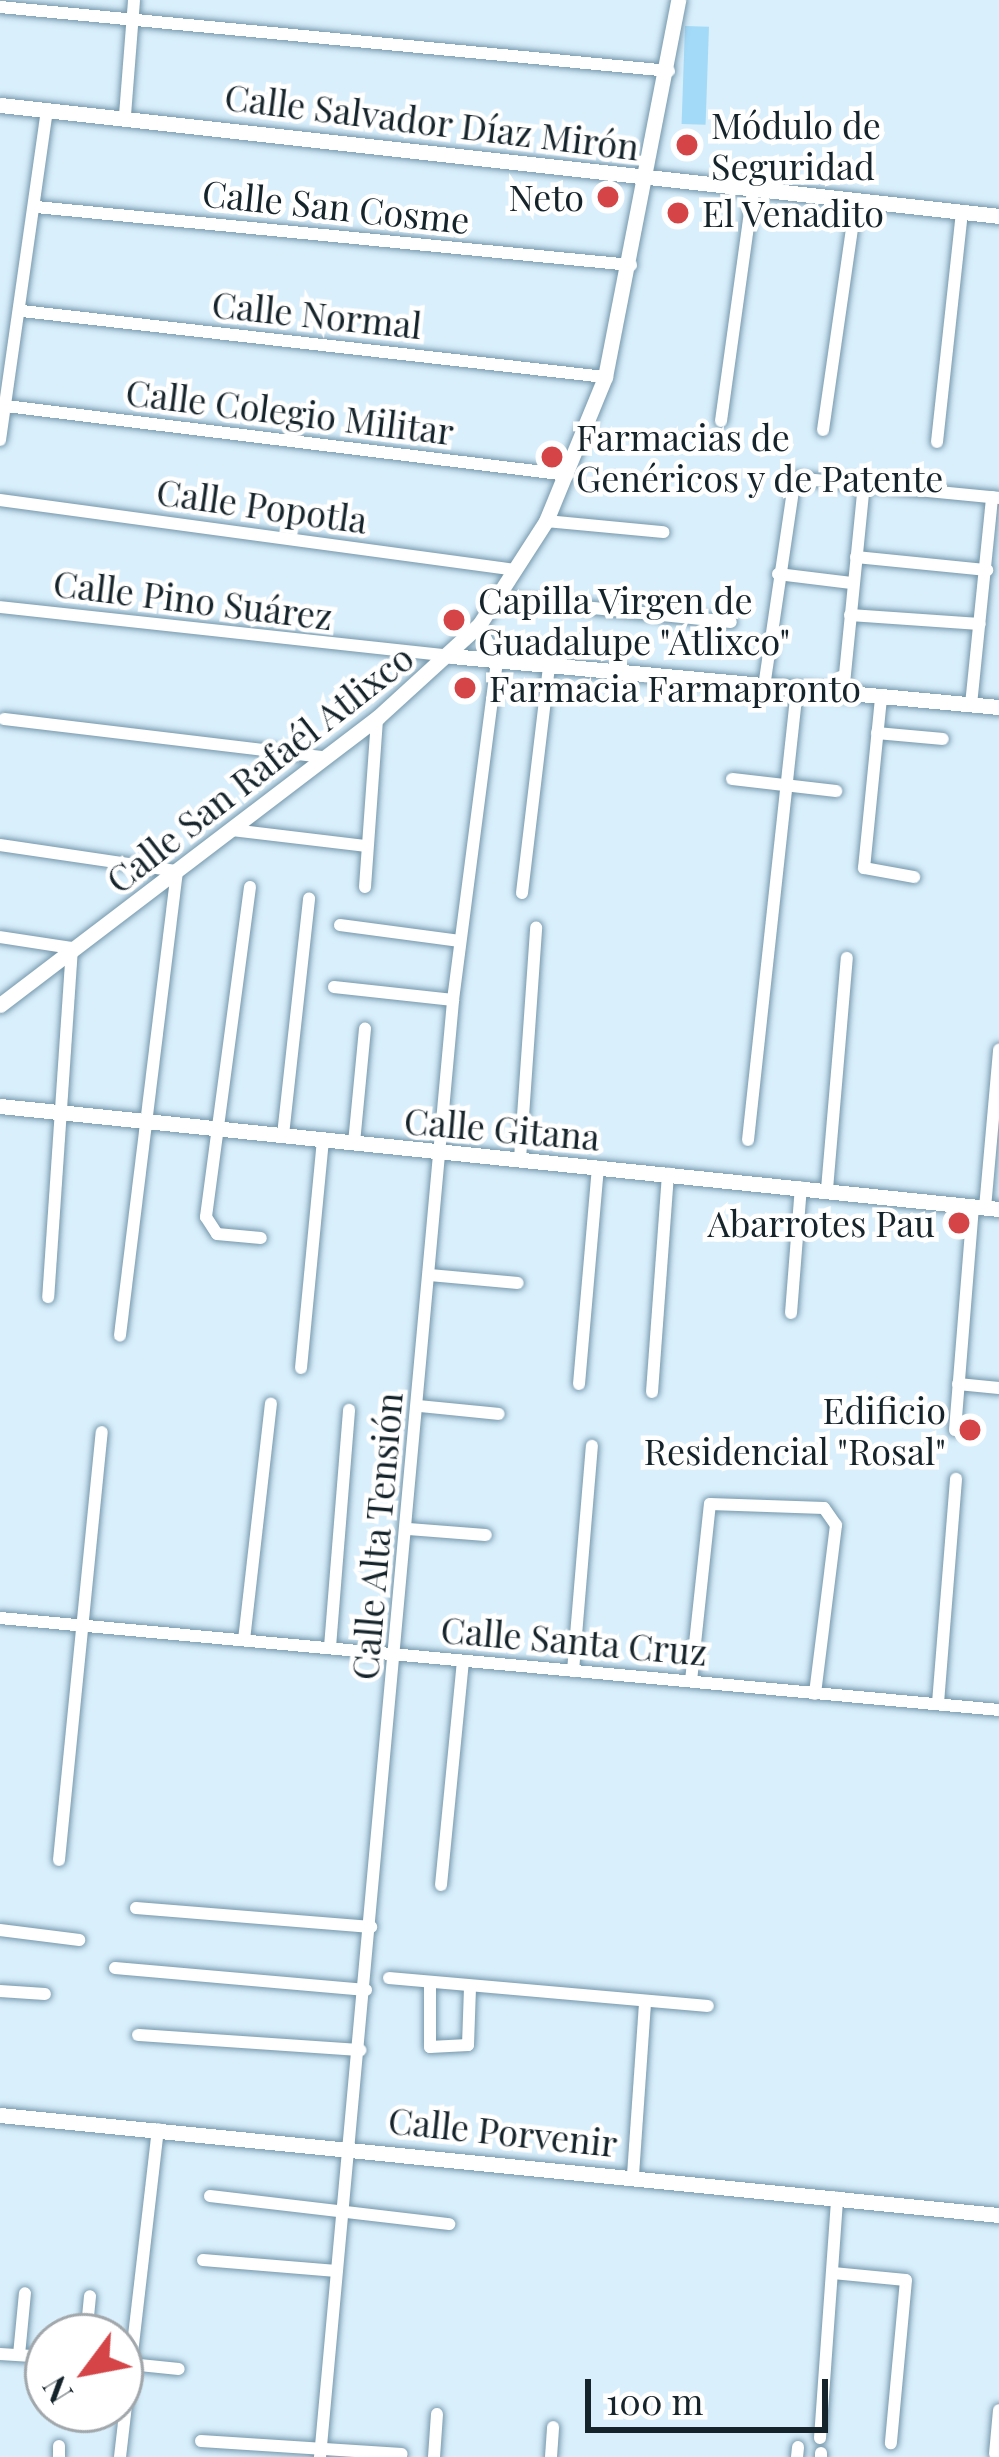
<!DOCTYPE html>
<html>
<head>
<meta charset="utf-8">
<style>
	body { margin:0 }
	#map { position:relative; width:999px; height:2457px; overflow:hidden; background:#d9effc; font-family:"Playfair Display",serif }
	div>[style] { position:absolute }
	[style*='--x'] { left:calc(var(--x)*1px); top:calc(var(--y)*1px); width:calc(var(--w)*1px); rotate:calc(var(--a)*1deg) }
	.green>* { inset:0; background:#a3daf8; transform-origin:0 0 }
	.roads { filter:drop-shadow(0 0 3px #7597ab) drop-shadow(0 0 3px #7597ab) }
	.minor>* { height:12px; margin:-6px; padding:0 6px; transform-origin:6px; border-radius:6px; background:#fff }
	.tertiary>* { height:15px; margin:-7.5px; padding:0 7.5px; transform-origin:7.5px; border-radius:7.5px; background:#fff }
	.dots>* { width:33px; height:33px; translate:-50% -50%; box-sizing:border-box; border:6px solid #fff; border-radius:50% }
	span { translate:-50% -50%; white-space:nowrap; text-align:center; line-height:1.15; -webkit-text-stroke:9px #fff; paint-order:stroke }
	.street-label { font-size:36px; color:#15232a }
	.poi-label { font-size:36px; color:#15232a }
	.left { translate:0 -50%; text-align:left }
	.right { translate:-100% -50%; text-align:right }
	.north { position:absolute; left:24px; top:2313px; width:120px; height:120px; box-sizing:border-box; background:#fff; border:3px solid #a1a7aa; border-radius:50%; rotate:238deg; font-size:33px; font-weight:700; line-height:48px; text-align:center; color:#15232a }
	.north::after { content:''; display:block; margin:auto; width:42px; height:54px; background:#d54547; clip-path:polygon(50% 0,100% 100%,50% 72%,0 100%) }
	.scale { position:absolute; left:585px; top:2379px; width:243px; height:54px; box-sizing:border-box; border:6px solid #15232a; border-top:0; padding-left:15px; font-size:36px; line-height:42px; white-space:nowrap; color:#15232a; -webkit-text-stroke:9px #fff; paint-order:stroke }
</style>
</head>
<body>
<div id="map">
	<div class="green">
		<div style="left:685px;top:26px;width:24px;height:98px;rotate:2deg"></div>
	</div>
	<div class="roads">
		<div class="minor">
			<div style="--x:0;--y:7;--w:672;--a:5.46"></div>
			<div style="--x:125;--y:115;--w:115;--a:-85.5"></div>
			<div style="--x:36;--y:207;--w:598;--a:5.57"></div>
			<div style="--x:22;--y:311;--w:587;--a:6.46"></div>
			<div style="--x:6;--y:406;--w:566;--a:7"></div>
			<div style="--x:721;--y:421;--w:232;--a:-82.1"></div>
			<div style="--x:823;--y:430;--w:231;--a:-81.8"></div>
			<div style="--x:0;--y:440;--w:333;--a:-81.9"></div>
			<div style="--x:937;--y:442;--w:231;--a:-83.8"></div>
			<div style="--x:0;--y:500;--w:521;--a:7.73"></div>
			<div style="--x:546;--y:521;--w:118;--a:5.4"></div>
			<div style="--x:856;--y:557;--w:132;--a:5.7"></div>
			<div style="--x:778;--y:574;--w:74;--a:7"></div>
			<div style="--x:495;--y:598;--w:237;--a:5.8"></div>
			<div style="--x:0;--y:607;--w:453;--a:6.2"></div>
			<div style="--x:850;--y:615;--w:130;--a:4"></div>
			<div style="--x:764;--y:687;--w:211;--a:-81.6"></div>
			<div style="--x:795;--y:478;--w:205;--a:5.6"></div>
			<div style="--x:843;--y:694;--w:212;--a:-84.3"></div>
			<div style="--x:881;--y:698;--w:171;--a:95.7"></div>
			<div style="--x:864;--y:868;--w:51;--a:10.2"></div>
			<div style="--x:971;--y:705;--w:209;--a:-84.2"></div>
			<div style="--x:4;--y:719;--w:322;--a:6.8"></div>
			<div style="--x:877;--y:733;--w:66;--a:5.2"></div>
			<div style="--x:732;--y:779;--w:105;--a:6.6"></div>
			<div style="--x:232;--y:830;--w:136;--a:6.8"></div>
			<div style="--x:0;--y:845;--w:179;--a:8.4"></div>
			<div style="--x:177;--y:871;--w:468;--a:97"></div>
			<div style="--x:250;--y:887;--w:333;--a:97.6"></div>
			<div style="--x:206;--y:1217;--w:20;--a:57"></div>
			<div style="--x:217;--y:1234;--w:44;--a:5.2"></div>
			<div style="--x:365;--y:887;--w:169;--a:-85.9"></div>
			<div style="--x:522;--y:893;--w:228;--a:-83.2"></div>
			<div style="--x:340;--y:925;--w:121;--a:7.6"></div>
			<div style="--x:0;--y:937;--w:73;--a:8.7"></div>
			<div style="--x:72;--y:948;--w:350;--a:93.9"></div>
			<div style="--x:334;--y:987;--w:120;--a:6.2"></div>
			<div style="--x:283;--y:1135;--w:238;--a:-83.7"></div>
			<div style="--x:748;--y:1140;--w:452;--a:-83.8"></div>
			<div style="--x:354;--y:1143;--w:115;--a:-84.5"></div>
			<div style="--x:520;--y:1159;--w:232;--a:-86"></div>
			<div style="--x:827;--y:1189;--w:232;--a:-85.1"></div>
			<div style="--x:985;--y:1208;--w:159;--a:-84.9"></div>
			<div style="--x:430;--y:1275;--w:88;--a:5.2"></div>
			<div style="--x:791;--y:1313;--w:126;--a:-85.5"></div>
			<div style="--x:301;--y:1368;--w:229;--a:-84.5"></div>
			<div style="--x:579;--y:1384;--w:218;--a:-85"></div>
			<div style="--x:958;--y:1384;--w:41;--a:5.6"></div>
			<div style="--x:652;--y:1392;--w:219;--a:-85.8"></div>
			<div style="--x:419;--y:1406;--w:80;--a:5.7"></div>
			<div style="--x:955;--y:1430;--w:225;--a:-85.4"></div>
			<div style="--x:408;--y:1529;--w:78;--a:4.4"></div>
			<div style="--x:0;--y:1618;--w:1003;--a:5.26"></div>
			<div style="--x:244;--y:1640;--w:238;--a:-83.5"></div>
			<div style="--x:330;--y:1647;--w:238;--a:-85.4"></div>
			<div style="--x:573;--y:1671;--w:226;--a:-85.2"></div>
			<div style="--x:691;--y:1681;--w:178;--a:-83.9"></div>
			<div style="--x:710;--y:1504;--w:114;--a:2"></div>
			<div style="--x:824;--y:1508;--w:21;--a:55"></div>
			<div style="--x:836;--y:1525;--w:170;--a:97.1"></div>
			<div style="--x:938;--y:1703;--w:225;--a:-85.4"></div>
			<div style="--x:59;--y:1860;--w:430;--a:-84.3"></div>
			<div style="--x:441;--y:1885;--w:225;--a:-84.4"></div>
			<div style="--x:136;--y:1908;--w:236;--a:4.6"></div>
			<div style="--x:0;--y:1930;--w:80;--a:7.2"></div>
			<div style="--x:115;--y:1968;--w:252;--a:5"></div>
			<div style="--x:389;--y:1978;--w:320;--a:5"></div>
			<div style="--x:430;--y:1984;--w:63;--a:90"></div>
			<div style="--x:430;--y:2047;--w:38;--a:-3"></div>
			<div style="--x:468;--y:2045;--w:58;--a:-88"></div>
			<div style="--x:0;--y:1991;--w:45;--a:3.8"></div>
			<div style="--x:138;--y:2035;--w:223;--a:3.9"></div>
			<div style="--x:633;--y:2175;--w:173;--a:-86"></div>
			<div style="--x:210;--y:2196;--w:241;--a:6.7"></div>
			<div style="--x:203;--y:2260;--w:134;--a:4.7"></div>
			<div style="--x:833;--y:2273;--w:73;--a:5.5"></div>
			<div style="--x:906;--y:2280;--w:164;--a:95.3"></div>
			<div style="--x:86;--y:2337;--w:41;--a:-84.4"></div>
			<div style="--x:0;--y:2354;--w:48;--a:3.6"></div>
			<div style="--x:19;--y:2355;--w:62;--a:-84.5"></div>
			<div style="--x:120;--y:2363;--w:59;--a:5.8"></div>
			<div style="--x:820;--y:2438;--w:241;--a:-85.9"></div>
			<div style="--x:201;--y:2441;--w:201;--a:3.7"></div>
			<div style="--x:995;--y:2454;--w:44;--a:-84.8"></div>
			<div style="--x:59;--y:2457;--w:11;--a:-90"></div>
			<div style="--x:120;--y:2457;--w:330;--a:-83.4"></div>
			<div style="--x:320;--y:2457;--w:1463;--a:-84.78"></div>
			<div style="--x:453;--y:1000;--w:342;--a:-82.6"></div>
			<div style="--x:497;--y:661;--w:40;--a:-116.6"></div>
			<div style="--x:434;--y:2457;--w:43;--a:-86"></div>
			<div style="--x:551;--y:2457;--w:30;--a:-86"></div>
			<div style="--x:797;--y:2457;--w:10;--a:-84"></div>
			<div style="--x:821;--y:2457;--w:4;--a:-90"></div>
		</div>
		<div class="tertiary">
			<div style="--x:0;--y:105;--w:1005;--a:6.34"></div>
			<div style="--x:451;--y:656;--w:550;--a:5.32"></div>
			<div style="--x:0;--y:1005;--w:474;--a:-37.3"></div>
			<div style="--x:377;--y:718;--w:138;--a:-42.4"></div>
			<div style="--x:479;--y:625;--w:124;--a:-57.2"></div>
			<div style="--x:546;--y:521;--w:156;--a:-67.7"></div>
			<div style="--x:605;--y:377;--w:384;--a:-79"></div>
			<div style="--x:0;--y:1106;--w:1004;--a:5.89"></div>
			<div style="--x:0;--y:2115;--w:1004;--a:5.72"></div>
		</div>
	</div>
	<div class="dots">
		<div style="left:687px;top:145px;background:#d54547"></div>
		<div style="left:608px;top:197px;background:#d54547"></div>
		<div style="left:678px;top:213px;background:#d54547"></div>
		<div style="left:552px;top:457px;background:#d54547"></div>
		<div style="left:454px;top:620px;background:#d54547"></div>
		<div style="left:465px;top:688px;background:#d54547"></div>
		<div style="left:959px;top:1223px;background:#d54547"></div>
		<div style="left:970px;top:1430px;background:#d54547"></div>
	</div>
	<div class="street-label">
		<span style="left:432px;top:121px;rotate:7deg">Calle Salvador Díaz Mirón</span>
		<span style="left:336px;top:206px;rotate:6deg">Calle San Cosme</span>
		<span style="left:317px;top:314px;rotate:6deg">Calle Normal</span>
		<span style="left:290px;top:411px;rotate:7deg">Calle Colegio Militar</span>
		<span style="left:262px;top:505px;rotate:8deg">Calle Popotla</span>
		<span style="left:193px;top:599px;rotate:7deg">Calle Pino Suárez</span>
		<span style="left:259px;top:768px;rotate:-38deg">Calle San Rafaél Atlixco</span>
		<span style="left:502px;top:1128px;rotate:5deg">Calle Gitana</span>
		<span style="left:376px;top:1536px;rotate:-85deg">Calle Alta Tensión</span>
		<span style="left:574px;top:1640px;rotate:5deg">Calle Santa Cruz</span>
		<span style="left:503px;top:2131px;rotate:6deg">Calle Porvenir</span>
	</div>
	<div class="poi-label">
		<span class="left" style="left:711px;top:145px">Módulo de<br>Seguridad</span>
		<span class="right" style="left:584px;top:197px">Neto</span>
		<span class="left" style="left:702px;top:213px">El Venadito</span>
		<span class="left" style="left:576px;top:457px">Farmacias de<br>Genéricos y de Patente</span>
		<span class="left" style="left:478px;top:620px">Capilla Virgen de<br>Guadalupe "Atlixco"</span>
		<span class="left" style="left:489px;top:688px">Farmacia Farmapronto</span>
		<span class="right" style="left:935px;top:1223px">Abarrotes Pau</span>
		<span class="right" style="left:946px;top:1430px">Edificio<br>Residencial "Rosal"</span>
	</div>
	<div class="north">N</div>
	<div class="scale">100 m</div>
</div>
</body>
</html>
